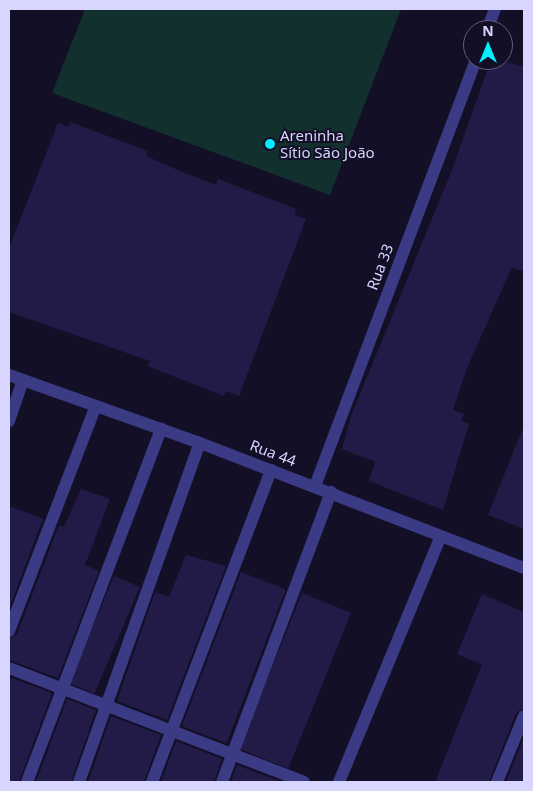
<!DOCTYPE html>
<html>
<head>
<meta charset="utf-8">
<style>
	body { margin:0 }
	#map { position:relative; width:533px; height:791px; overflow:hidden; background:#120f26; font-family:"Noto Sans",sans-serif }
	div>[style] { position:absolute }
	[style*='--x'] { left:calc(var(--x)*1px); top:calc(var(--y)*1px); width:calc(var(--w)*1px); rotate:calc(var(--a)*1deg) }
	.green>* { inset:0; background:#12302e }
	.building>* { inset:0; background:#231b47; transform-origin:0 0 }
	.lane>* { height:12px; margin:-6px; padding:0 6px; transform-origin:6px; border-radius:6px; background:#3b3b85 }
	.street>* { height:12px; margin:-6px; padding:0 6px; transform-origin:6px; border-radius:6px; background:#3b3b85 }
	.dots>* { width:14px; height:14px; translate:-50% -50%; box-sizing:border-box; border:2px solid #120f26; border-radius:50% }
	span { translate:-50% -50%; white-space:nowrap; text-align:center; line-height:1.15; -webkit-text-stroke:4px #120f26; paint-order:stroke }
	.poi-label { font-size:15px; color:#d8d5ff }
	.left { translate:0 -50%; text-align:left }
	.street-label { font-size:15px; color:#d8d5ff }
	.frame { position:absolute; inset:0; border:10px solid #d8d5ff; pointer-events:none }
	.north { position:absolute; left:463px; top:20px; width:50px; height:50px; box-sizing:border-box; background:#120f26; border:1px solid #615e7d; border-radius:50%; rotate:0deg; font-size:14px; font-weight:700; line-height:20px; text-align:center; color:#d8d5ff }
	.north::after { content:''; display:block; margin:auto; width:18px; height:22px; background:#02edfd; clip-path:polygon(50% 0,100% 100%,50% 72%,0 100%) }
</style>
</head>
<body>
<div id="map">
	<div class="green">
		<div style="clip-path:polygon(85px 9px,401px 9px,330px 195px,52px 93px)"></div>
	</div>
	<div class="building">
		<div style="clip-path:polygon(491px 60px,524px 66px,524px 272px,512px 267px,467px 368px,453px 410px,464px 414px,461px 421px,469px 424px,443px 510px,369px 481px,375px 462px,342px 449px,351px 416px,450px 175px)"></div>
		<div style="clip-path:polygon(70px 122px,148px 151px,146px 156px,182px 172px,216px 185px,218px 179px,296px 209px,295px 215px,306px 219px,239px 396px,226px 391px,224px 396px,147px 366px,150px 361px,9px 312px,9px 248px,58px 123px,68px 127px)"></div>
		<div style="clip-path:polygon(523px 428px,524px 429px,524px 529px,488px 515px)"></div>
		<div style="clip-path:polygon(81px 489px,110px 499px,85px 565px,99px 571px,58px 678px,9px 660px,9px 639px,17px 634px,59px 525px,64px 527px)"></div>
		<div style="clip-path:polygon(9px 506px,43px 519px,9px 609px)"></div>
		<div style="clip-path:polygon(186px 555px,226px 566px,167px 720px,117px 701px,155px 592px,169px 597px)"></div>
		<div style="left:241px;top:572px;width:48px;height:165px;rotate:21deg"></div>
		<div style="left:114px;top:576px;width:28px;height:116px;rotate:23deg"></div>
		<div style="left:302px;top:593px;width:53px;height:168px;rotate:22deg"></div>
		<div style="clip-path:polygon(482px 594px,524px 612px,524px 708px,516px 713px,489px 782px,435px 782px,482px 665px,457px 654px)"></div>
		<div style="clip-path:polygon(9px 677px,52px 693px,19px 782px,9px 782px)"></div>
		<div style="clip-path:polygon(67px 699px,96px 710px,71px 782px,36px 782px)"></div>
		<div style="clip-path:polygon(111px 716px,161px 735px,144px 782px,88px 782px)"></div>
		<div style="clip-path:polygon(524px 737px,524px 782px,506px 782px)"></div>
		<div style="clip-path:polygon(176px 741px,222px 759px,214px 782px,161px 782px)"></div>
		<div style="clip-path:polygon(237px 765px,282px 782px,231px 782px)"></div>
	</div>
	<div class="lane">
		<div style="--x:9;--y:421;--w:43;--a:-71.1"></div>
		<div style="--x:9;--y:631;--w:241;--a:-68.9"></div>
		<div style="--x:9;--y:668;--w:316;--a:21.1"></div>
		<div style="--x:27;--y:782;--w:378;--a:-69.2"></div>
		<div style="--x:79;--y:782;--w:360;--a:-70.4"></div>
		<div style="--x:152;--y:782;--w:334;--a:-69.1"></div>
		<div style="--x:222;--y:782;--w:310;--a:-69.4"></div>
		<div style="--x:497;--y:782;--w:71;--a:-67.8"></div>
	</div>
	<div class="street">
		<div style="--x:487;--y:30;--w:22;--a:-69"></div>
		<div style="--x:9;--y:375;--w:203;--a:19.6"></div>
		<div style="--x:200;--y:443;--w:347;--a:21.1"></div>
		<div style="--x:315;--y:486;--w:455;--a:-69.3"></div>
		<div style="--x:339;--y:782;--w:266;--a:-67.5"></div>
	</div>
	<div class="dots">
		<div style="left:270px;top:144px;background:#02edfd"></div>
	</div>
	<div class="poi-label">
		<span class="left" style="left:280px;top:144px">Areninha<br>Sítio São João</span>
	</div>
	<div class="street-label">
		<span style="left:380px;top:267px;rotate:-69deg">Rua 33</span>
		<span style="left:273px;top:453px;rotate:21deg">Rua 44</span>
	</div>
	<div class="frame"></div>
	<div class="north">N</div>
</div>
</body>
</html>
